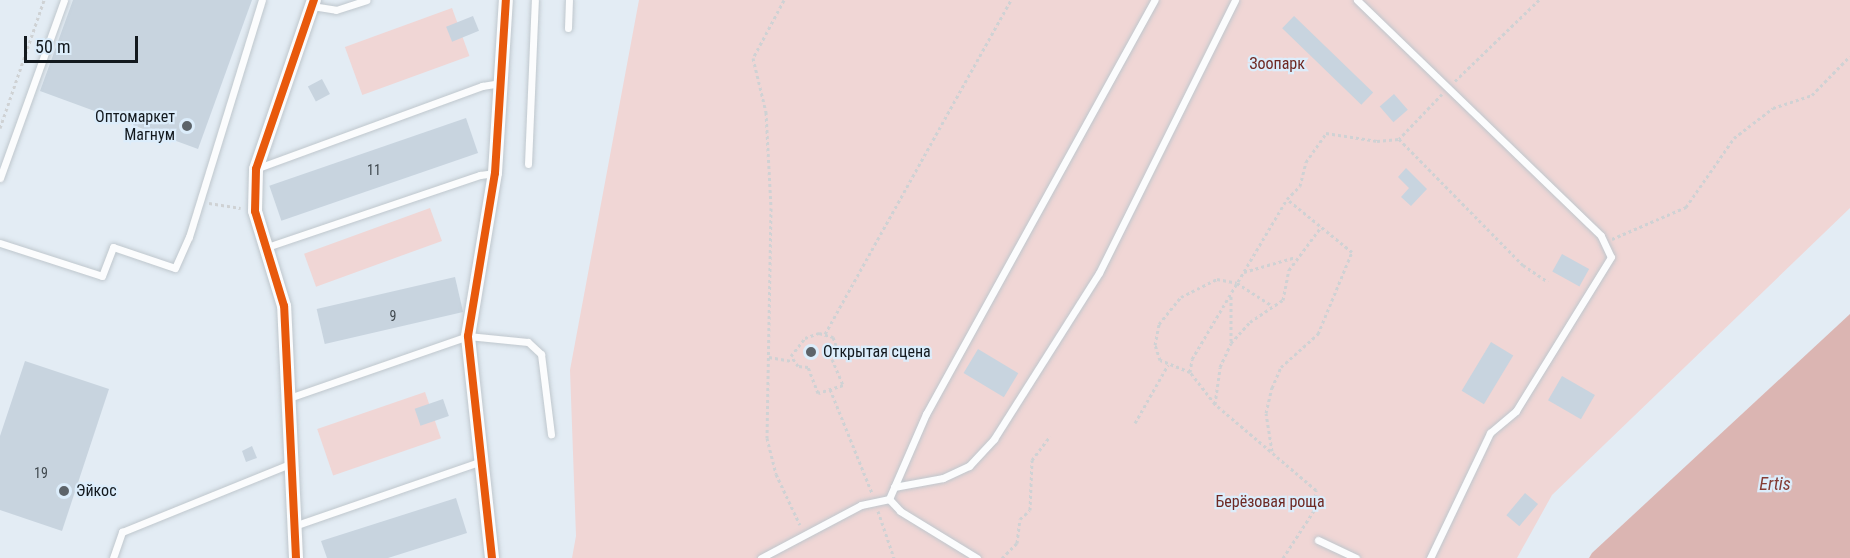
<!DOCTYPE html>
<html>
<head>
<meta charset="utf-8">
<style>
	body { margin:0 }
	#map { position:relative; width:1850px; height:558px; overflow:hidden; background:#e3ecf4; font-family:"Roboto Condensed",sans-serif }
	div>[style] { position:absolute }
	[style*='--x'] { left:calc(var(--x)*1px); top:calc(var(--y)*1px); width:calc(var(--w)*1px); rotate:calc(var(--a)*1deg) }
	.green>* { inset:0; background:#f0d6d5; transform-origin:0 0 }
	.water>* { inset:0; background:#dbb5b2 }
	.building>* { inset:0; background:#c8d4df; transform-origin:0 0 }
	.path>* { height:3px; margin-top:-1.5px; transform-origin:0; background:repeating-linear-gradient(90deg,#cfd2d4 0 3px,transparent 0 6px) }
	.roads { filter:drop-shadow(0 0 2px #bfc7cd) drop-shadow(0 0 2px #bfc7cd) }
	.lane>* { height:7px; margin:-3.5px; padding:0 3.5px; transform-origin:3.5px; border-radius:3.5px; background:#fbfcfd }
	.street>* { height:14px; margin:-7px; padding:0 7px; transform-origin:7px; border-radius:7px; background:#fbfcfd }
	.cycleway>* { height:8px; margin:-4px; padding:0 4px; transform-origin:4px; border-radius:4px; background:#e8590c }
	.dots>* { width:16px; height:16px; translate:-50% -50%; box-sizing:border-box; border:3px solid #dcedfb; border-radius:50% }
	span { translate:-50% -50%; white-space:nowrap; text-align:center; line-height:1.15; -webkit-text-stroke:4.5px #dcedfb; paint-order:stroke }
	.number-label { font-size:14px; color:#40484e }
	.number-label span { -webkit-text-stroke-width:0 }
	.park-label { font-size:16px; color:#6e2923 }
	.poi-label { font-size:16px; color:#13191e }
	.right { translate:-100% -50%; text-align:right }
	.left { translate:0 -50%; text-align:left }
	.water-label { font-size:18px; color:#843c35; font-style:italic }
	.scale { position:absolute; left:24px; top:36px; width:114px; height:27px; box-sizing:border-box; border:3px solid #13191e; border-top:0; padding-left:8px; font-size:18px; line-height:21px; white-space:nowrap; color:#13191e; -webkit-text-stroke:4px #dcedfb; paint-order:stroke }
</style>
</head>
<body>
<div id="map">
	<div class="green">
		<div style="clip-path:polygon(639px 0,1850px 0,1850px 208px,1552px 495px,1517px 558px,572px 558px,576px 536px,570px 370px)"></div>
		<div style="left:452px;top:8px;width:51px;height:114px;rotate:70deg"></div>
		<div style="left:430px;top:208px;width:35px;height:134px;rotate:70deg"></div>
		<div style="left:425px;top:392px;width:49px;height:114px;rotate:71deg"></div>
	</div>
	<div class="water">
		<div style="clip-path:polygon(1850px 314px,1850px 558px,1589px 558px,1592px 553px)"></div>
	</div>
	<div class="building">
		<div style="clip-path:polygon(73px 0,252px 0,198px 149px,40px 91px)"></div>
		<div style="left:473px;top:16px;width:16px;height:29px;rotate:68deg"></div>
		<div style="left:1294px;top:16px;width:110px;height:17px;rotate:44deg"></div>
		<div style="left:322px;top:79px;width:17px;height:16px;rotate:62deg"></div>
		<div style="left:1394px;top:94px;width:21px;height:19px;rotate:49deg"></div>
		<div style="left:466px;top:118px;width:37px;height:208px;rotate:71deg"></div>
		<div style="clip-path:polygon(1406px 168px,1427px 189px,1411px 206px,1401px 197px,1409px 188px,1398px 177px)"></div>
		<div style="left:1562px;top:254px;width:31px;height:20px;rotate:29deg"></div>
		<div style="left:455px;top:277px;width:36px;height:142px;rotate:77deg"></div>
		<div style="left:1491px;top:342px;width:26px;height:57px;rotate:31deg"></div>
		<div style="left:978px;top:349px;width:47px;height:28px;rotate:31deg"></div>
		<div style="clip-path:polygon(25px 361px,109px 389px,62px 531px,0 510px,0 436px)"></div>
		<div style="left:1562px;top:376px;width:38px;height:28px;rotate:30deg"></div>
		<div style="left:443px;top:399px;width:18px;height:30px;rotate:71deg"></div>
		<div style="clip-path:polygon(252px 446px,257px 458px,246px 462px,242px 451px)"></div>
		<div style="left:1525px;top:493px;width:17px;height:29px;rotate:40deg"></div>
		<div style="clip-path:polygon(456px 498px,467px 533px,388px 558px,327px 558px,321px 541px)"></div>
	</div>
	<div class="path">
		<div style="--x:784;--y:0;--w:66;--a:118.1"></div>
		<div style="--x:753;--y:58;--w:56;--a:76.5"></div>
		<div style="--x:766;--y:112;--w:96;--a:87"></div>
		<div style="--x:771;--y:208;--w:230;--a:91"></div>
		<div style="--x:767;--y:438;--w:37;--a:76"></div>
		<div style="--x:776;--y:474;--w:56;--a:64.8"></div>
		<div style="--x:1455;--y:81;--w:117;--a:-44"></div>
		<div style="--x:1442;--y:94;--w:62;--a:133.7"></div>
		<div style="--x:1399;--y:139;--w:177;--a:45.5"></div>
		<div style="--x:1523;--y:265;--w:30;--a:34"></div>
		<div style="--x:0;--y:128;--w:135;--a:-71"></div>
		<div style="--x:209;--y:203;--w:32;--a:9"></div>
		<div style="--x:1612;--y:239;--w:81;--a:-23.4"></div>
		<div style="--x:1686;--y:207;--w:84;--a:-55.2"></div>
		<div style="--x:1734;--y:138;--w:49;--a:-37.6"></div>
		<div style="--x:1773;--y:108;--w:41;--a:-18.4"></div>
		<div style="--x:1812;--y:95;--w:54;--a:-45.7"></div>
		<div style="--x:1244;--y:272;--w:54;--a:-16.1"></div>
		<div style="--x:819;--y:333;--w:15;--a:16"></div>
		<div style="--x:833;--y:337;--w:12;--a:70"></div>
		<div style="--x:837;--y:348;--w:12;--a:114"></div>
		<div style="--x:832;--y:359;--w:28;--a:67"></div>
		<div style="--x:843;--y:385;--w:26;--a:162"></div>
		<div style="--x:818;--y:393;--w:28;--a:-111"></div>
		<div style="--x:808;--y:367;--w:10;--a:-174"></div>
		<div style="--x:798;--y:366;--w:12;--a:-125"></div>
		<div style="--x:791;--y:356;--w:23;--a:-52"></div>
		<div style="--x:805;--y:338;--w:15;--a:-20"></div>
		<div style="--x:825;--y:334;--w:382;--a:-60.9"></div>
		<div style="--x:1231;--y:341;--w:47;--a:-90"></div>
		<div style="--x:769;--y:357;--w:23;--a:10"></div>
		<div style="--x:1190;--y:372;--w:32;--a:-158"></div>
		<div style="--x:1160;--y:360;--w:16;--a:-108"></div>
		<div style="--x:1155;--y:345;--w:21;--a:-79"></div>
		<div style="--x:1159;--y:324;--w:35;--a:-51"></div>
		<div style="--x:1181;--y:297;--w:40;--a:-26.6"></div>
		<div style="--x:1217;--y:279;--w:20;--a:11"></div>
		<div style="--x:1237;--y:283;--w:40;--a:32.9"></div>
		<div style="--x:830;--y:389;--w:112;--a:68"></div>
		<div style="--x:1215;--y:404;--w:37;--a:-82"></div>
		<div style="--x:1220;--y:367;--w:26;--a:-65"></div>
		<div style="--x:1231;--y:343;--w:28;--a:-48"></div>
		<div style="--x:1250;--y:322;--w:40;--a:-34"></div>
		<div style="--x:1283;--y:300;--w:31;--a:-79"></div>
		<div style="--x:1289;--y:270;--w:54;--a:-53.3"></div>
		<div style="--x:1135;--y:423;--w:67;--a:-60.4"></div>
		<div style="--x:1272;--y:451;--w:38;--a:-99"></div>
		<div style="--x:1266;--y:413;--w:26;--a:-77"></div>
		<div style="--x:1272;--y:388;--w:23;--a:-67"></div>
		<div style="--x:1281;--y:367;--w:50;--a:-41.7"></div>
		<div style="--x:1318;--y:334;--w:89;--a:-67.5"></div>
		<div style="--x:1352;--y:252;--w:84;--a:-140.8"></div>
		<div style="--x:878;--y:511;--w:50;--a:71.2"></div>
		<div style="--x:1002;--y:558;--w:21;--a:-45"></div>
		<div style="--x:1017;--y:543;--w:24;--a:-83"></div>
		<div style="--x:1020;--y:519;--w:13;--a:-42"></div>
		<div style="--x:1030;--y:510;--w:50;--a:-87.7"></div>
		<div style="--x:1032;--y:460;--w:30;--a:-53"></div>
		<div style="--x:1283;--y:558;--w:59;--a:-56.9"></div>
		<div style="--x:1315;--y:509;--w:19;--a:-87"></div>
		<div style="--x:1316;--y:490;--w:133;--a:-139.6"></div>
		<div style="--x:1215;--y:404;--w:41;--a:-128"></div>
		<div style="--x:1190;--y:372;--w:13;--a:-81"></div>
		<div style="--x:1192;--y:359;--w:186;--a:-59.3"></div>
		<div style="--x:1287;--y:199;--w:18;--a:-45"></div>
		<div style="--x:1300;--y:186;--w:25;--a:-76"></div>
		<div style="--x:1306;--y:162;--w:35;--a:-55"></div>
		<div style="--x:1326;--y:133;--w:52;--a:8.9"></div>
		<div style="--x:1377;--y:141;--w:22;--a:-5"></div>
	</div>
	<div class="roads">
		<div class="lane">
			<div style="--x:1357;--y:0;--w:339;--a:44"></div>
			<div style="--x:1601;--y:236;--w:23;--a:65"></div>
			<div style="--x:1611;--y:257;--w:181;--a:121.7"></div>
			<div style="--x:1516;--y:411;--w:34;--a:140"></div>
			<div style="--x:1490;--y:433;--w:139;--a:115.6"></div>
			<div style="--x:312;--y:6;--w:24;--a:9"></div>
			<div style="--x:336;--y:10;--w:32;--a:-18"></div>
			<div style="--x:568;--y:28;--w:28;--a:-88"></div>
			<div style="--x:528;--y:164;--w:164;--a:-87.6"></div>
			<div style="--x:258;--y:168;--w:239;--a:-20.1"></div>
			<div style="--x:482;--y:86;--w:19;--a:-9"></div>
			<div style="--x:0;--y:178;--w:189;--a:-70.2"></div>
			<div style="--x:0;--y:243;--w:107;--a:17.9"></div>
			<div style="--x:102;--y:276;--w:31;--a:-69"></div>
			<div style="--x:113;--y:247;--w:65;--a:18.7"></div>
			<div style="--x:175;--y:268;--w:34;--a:-66"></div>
			<div style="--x:189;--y:237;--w:248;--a:-72.9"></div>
			<div style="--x:267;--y:247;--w:225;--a:-18.7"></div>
			<div style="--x:480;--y:175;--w:15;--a:-8"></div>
			<div style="--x:289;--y:398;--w:189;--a:-19.1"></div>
			<div style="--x:468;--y:336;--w:60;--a:5.7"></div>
			<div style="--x:528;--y:342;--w:18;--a:43"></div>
			<div style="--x:541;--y:354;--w:81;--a:82.9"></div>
			<div style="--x:894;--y:487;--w:50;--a:-10.4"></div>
			<div style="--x:943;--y:478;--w:29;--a:-25"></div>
			<div style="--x:969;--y:466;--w:37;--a:-47"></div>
			<div style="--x:994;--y:439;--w:196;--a:-57.7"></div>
			<div style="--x:1099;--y:273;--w:305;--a:-63.5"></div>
			<div style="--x:889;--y:499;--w:16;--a:47"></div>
			<div style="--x:900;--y:511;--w:90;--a:31.4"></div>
			<div style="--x:294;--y:526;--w:196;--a:-19.1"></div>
			<div style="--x:1318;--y:540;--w:42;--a:25.3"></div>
			<div style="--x:113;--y:558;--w:28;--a:-71"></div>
			<div style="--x:122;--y:532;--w:183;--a:-22.1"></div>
			<div style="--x:761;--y:558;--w:113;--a:-27.9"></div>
			<div style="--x:861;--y:505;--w:29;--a:-12"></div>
			<div style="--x:889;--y:499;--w:93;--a:-66.5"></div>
			<div style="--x:926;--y:414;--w:473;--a:-61.1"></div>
		</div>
		<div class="street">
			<div style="--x:296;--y:558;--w:252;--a:-92.7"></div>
			<div style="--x:284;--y:306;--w:99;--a:-107"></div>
			<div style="--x:255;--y:211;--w:42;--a:-88.6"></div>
			<div style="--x:256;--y:169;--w:179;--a:-71.1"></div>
			<div style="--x:492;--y:558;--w:223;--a:-96.2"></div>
			<div style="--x:468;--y:336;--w:165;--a:-80.6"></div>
			<div style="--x:495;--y:173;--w:173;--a:-86.4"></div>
		</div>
	</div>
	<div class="cycleway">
		<div style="--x:296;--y:558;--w:252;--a:-92.7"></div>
		<div style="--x:284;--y:306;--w:99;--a:-107"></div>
		<div style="--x:255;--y:211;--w:42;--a:-88.6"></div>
		<div style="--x:256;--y:169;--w:179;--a:-71.1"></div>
		<div style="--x:492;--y:558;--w:223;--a:-96.2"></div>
		<div style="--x:468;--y:336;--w:165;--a:-80.6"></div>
		<div style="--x:495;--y:173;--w:173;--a:-86.4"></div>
	</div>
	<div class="dots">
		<div style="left:187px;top:126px;background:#5c6369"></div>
		<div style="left:811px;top:352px;background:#5c6369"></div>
		<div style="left:64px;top:491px;background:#5c6369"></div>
	</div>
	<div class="number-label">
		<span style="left:374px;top:170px">11</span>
		<span style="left:393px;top:316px">9</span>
		<span style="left:41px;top:473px">19</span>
	</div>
	<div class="park-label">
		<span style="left:1277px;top:64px">Зоопарк</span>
		<span style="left:1270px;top:502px">Берёзовая роща</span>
	</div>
	<div class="poi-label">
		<span class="right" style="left:175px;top:126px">Оптомаркет<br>Магнум</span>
		<span class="left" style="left:823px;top:352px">Открытая сцена</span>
		<span class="left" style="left:76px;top:491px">Эйкос</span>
	</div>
	<div class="water-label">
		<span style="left:1775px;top:484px">Ertis</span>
	</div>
	<div class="scale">50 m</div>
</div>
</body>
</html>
